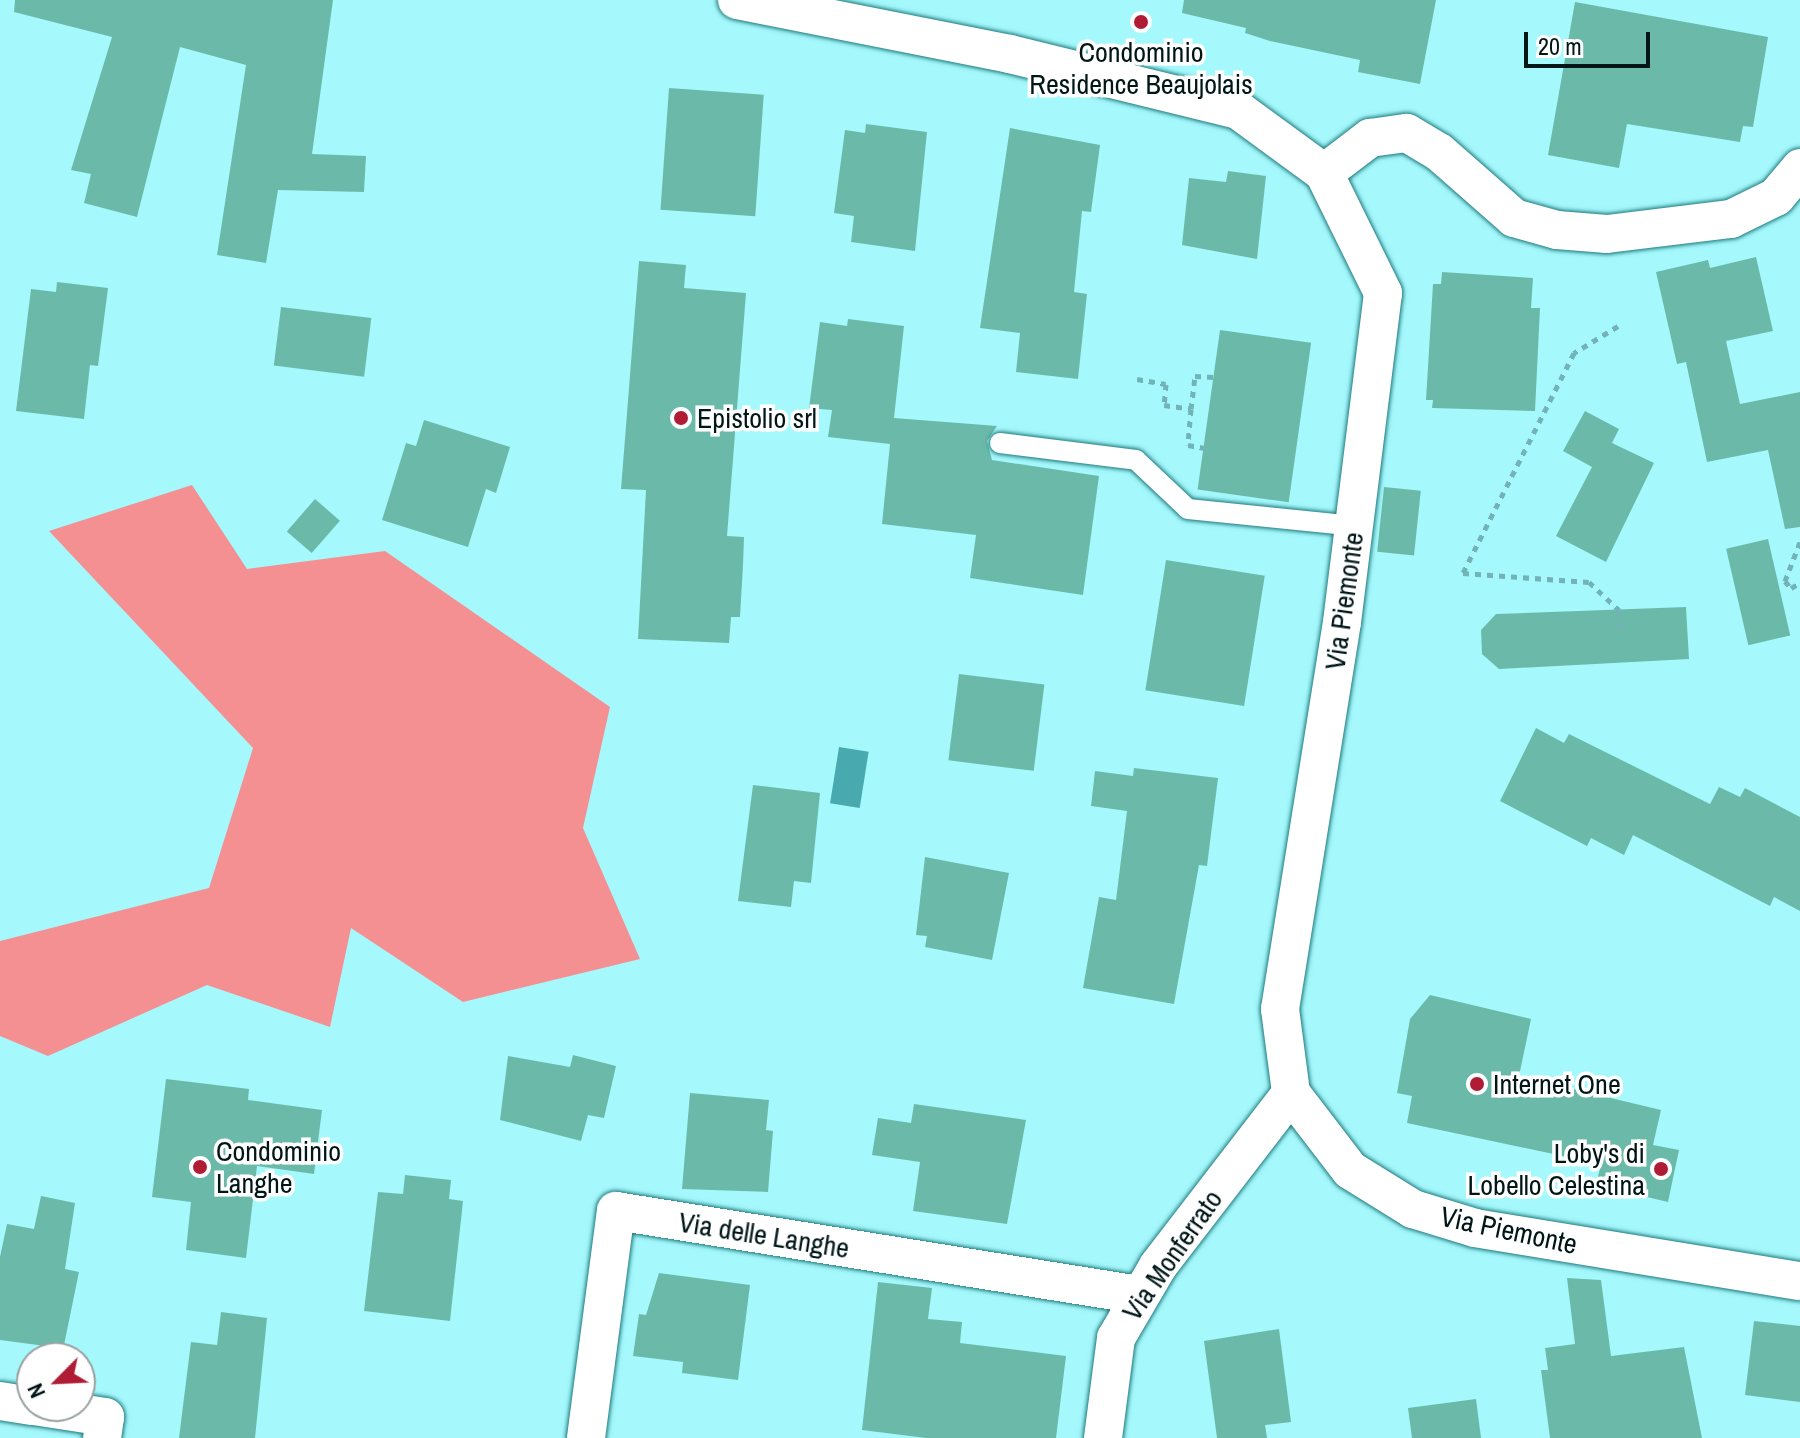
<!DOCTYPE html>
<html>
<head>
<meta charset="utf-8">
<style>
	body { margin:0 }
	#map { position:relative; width:1800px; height:1438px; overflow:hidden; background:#a5f9fd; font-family:"Archivo Narrow",sans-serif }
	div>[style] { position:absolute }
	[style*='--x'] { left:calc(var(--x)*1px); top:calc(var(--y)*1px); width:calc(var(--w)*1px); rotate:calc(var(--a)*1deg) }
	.forest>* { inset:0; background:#f49092 }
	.water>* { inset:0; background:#48a9ae; transform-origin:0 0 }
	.building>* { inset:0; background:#6bbaa9; transform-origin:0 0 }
	.path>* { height:5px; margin-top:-2.5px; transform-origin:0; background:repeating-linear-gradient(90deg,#72b3b7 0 6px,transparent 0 12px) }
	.roads { filter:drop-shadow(0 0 2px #1d797d) drop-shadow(0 0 2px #1d797d) }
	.service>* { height:20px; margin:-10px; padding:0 10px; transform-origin:10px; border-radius:10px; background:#fff }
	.minor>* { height:38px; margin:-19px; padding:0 19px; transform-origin:19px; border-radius:19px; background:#fff }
	.dots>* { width:22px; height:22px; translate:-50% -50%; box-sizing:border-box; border:4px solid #fff; border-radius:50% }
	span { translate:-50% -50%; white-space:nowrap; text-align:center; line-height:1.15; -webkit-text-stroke:7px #fff; paint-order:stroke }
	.poi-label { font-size:28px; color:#001617 }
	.left { translate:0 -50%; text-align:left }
	.right { translate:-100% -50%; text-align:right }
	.street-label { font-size:28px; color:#001617 }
	.north { position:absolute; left:16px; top:1342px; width:80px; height:80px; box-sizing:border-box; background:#fff; border:2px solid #99a2a2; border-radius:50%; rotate:246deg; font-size:22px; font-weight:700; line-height:32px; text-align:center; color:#001617 }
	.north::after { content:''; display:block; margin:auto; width:28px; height:36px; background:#b01c35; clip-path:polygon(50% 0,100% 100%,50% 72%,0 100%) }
	.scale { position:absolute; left:1524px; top:32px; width:126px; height:36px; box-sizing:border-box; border:4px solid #001617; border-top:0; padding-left:10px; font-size:24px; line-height:28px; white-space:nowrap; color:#001617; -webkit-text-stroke:6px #fff; paint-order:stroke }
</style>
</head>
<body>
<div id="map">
	<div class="forest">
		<div style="clip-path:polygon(192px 485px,247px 569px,385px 551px,610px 707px,583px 828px,640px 959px,463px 1002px,351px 928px,330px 1027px,207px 985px,48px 1056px,0 1036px,0 941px,209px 888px,253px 748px,49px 531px)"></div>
	</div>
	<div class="water">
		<div style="left:839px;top:747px;width:30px;height:57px;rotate:9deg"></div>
	</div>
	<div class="building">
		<div style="clip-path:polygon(15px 0,333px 0,312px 154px,366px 156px,364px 192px,278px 190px,266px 263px,217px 255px,246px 65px,180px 47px,137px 217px,84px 203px,91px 174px,71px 170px,112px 37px,14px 12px)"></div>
		<div style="clip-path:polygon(1184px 0,1436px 0,1420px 84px,1358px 72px,1360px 60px,1270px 41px,1245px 33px,1246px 28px,1182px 13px)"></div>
		<div style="clip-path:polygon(1575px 2px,1768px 37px,1753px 127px,1743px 126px,1740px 142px,1627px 124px,1619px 168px,1548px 155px)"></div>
		<div style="left:669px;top:88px;width:95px;height:122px;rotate:4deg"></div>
		<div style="clip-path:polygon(866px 124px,927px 132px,915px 251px,851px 242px,854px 216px,834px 213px,845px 130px,865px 133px)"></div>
		<div style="clip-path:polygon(1010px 128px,1100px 145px,1091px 212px,1082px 211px,1074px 292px,1087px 294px,1078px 379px,1016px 372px,1020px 333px,980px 328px)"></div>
		<div style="clip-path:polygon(1228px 171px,1266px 176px,1257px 259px,1182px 245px,1189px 178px,1226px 182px)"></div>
		<div style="clip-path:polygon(1756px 257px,1773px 331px,1726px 341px,1740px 404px,1800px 392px,1800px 527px,1785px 529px,1768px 450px,1707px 462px,1686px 362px,1677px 364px,1656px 272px,1708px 260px,1710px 268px)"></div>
		<div style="clip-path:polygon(639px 261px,686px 265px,684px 288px,746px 293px,727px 536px,744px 537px,743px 565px,740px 617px,731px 617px,729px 643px,638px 639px,646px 490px,621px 489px)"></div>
		<div style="clip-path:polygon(1442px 272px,1533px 278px,1531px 308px,1540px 308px,1535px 411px,1432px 408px,1433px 400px,1426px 400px,1433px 284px,1441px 284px)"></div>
		<div style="clip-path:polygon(57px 282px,108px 288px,98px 366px,90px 365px,84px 419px,16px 411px,31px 289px,56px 292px)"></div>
		<div style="left:281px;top:307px;width:91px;height:59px;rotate:7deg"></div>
		<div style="clip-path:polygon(848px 319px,904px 326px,894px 418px,997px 426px,987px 441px,992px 460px,1099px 476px,1083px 595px,970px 578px,976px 535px,882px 524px,890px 444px,828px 437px,832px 410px,809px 408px,820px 322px,847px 326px)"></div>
		<div style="left:1220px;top:330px;width:92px;height:161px;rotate:8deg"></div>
		<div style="clip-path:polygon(1585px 411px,1619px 429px,1612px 443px,1654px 463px,1606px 562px,1556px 536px,1592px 467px,1563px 451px)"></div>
		<div style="clip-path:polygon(424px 420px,510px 447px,496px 493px,486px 489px,468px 547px,382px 520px,406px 443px,416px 446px)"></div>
		<div style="left:1384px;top:487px;width:37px;height:65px;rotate:6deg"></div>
		<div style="left:315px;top:499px;width:33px;height:43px;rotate:41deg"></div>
		<div style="left:1768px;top:539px;width:99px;height:43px;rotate:77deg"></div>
		<div style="left:1166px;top:560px;width:100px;height:132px;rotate:9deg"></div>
		<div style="clip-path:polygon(1686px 607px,1689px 659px,1499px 669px,1482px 654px,1481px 630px,1496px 614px)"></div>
		<div style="left:959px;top:674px;width:86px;height:87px;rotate:7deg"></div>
		<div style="clip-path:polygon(1536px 728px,1564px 743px,1569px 734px,1710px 804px,1719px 787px,1740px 797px,1745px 788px,1800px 817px,1800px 911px,1774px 897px,1770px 906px,1633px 835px,1624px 855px,1591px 838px,1587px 846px,1500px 801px)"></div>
		<div style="clip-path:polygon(1134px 768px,1218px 778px,1207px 866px,1199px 865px,1174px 1004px,1083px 988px,1099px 897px,1116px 900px,1127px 811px,1091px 806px,1095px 771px,1133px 776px)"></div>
		<div style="clip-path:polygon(753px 785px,820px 793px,811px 883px,794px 881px,791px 907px,738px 901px)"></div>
		<div style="clip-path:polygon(925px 857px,1009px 873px,992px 960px,925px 947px,927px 936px,916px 935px)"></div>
		<div style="clip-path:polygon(1430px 995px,1531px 1019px,1519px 1076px,1661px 1110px,1653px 1145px,1679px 1150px,1668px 1202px,1596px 1185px,1601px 1164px,1407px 1123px,1412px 1096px,1397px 1093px,1410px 1019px)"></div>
		<div style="clip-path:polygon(573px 1055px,616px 1066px,604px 1118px,588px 1115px,581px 1141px,500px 1120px,508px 1056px,570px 1067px)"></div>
		<div style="clip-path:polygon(166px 1079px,249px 1089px,248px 1100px,322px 1110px,314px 1174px,257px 1166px,246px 1258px,186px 1250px,191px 1202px,152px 1197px)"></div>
		<div style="clip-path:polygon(690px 1093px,769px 1100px,766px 1130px,773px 1131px,768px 1192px,682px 1189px)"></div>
		<div style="clip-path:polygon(914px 1104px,1026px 1120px,1007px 1224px,913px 1211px,920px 1162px,872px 1155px,878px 1118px,911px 1123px)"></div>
		<div style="clip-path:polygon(405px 1175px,451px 1180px,449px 1199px,463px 1201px,450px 1321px,364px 1311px,378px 1192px,403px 1194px)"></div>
		<div style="clip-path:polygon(41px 1196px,75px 1203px,65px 1269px,79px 1272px,64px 1345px,54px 1342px,53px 1347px,0 1340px,0 1257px,7px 1224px,34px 1229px)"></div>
		<div style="clip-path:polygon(659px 1273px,750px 1285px,738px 1380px,682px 1373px,683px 1362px,633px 1356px,639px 1314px,646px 1315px)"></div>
		<div style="clip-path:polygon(1567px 1278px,1601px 1280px,1611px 1356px,1684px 1347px,1702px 1438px,1550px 1438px,1541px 1370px,1548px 1370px,1545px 1348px,1575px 1344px)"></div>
		<div style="clip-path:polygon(878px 1282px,932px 1288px,928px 1319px,962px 1322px,960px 1343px,1066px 1356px,1056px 1438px,926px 1438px,862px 1430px)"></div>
		<div style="clip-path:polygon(221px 1312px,267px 1318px,255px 1438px,179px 1438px,191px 1342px,217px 1345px)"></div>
		<div style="clip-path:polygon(1754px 1321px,1800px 1326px,1800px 1402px,1745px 1395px)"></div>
		<div style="clip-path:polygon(1279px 1329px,1291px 1422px,1265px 1425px,1267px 1438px,1217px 1438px,1204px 1341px)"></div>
		<div style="clip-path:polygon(1476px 1399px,1481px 1438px,1412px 1438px,1408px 1408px)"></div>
	</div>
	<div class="path">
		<div style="--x:1618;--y:326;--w:52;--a:148.5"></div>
		<div style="--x:1574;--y:353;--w:246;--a:116.8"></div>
		<div style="--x:1463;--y:573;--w:126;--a:4.1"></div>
		<div style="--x:1589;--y:582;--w:41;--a:43"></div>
		<div style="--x:1619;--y:610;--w:23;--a:88"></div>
		<div style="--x:1137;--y:379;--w:29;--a:10"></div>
		<div style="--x:1166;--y:384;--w:21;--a:95"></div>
		<div style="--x:1164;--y:405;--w:27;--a:8"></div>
		<div style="--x:1191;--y:409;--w:36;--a:95"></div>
		<div style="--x:1188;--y:445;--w:17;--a:10"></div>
		<div style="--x:1191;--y:409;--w:33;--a:-83"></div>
		<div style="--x:1195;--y:376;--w:19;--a:3"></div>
		<div style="--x:1800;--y:542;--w:42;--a:111"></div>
		<div style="--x:1785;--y:581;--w:9;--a:49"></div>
		<div style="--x:1791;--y:588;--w:10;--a:-29"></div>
	</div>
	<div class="roads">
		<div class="service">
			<div style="--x:1000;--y:443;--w:137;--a:7.1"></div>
			<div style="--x:1136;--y:460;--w:71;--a:43.3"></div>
			<div style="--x:1188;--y:509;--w:167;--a:5.8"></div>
		</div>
		<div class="minor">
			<div style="--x:737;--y:0;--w:278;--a:11.2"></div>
			<div style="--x:1010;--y:54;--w:235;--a:13.8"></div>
			<div style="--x:1238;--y:110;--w:107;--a:36.2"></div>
			<div style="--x:1324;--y:173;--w:134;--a:63.8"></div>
			<div style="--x:1383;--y:293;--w:332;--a:97.1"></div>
			<div style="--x:1342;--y:622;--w:392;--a:99.1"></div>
			<div style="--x:1280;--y:1009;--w:85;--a:82.5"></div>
			<div style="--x:1291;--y:1093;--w:97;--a:52.5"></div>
			<div style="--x:1350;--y:1170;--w:74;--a:31.8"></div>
			<div style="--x:1413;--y:1209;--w:65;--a:17"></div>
			<div style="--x:1475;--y:1228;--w:329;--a:9.3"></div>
			<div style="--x:1324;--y:173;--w:58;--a:-37.3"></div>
			<div style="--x:1370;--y:138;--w:37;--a:-8"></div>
			<div style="--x:1407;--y:133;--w:37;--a:31"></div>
			<div style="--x:1439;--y:152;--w:100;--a:41.3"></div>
			<div style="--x:1514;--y:218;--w:45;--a:15.6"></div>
			<div style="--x:1557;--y:230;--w:50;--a:4.6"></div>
			<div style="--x:1607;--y:234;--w:125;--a:-6.9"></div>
			<div style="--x:1731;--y:219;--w:50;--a:-26.1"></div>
			<div style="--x:1776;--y:197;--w:38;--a:-50"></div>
			<div style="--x:0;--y:1401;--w:32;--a:9"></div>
			<div style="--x:34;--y:1406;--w:72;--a:8.8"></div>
			<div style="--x:105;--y:1417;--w:21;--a:98"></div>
			<div style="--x:586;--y:1438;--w:229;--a:-82.5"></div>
			<div style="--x:616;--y:1211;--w:530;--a:9.12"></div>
			<div style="--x:1103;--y:1438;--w:101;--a:-82.6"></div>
			<div style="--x:1116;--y:1338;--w:83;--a:-59.7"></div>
			<div style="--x:1158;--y:1266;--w:218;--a:-52.4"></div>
		</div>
	</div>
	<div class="dots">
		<div style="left:1141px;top:22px;background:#b01c35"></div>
		<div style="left:681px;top:418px;background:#b01c35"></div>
		<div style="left:1477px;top:1084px;background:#b01c35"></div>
		<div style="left:200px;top:1167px;background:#b01c35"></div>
		<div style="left:1661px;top:1169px;background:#b01c35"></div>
	</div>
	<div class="poi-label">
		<span style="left:1141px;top:68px">Condominio<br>Residence Beaujolais</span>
		<span class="left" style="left:697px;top:418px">Epistolio srl</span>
		<span class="left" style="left:1493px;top:1084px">Internet One</span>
		<span class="left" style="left:216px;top:1167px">Condominio<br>Langhe</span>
		<span class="right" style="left:1645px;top:1169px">Loby's di<br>Lobello Celestina</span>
	</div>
	<div class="street-label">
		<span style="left:1344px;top:601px;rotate:-82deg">Via Piemonte</span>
		<span style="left:1509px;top:1230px;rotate:12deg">Via Piemonte</span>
		<span style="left:764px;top:1235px;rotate:9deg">Via delle Langhe</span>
		<span style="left:1172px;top:1255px;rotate:-55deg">Via Monferrato</span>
	</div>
	<div class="north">N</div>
	<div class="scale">20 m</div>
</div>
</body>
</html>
